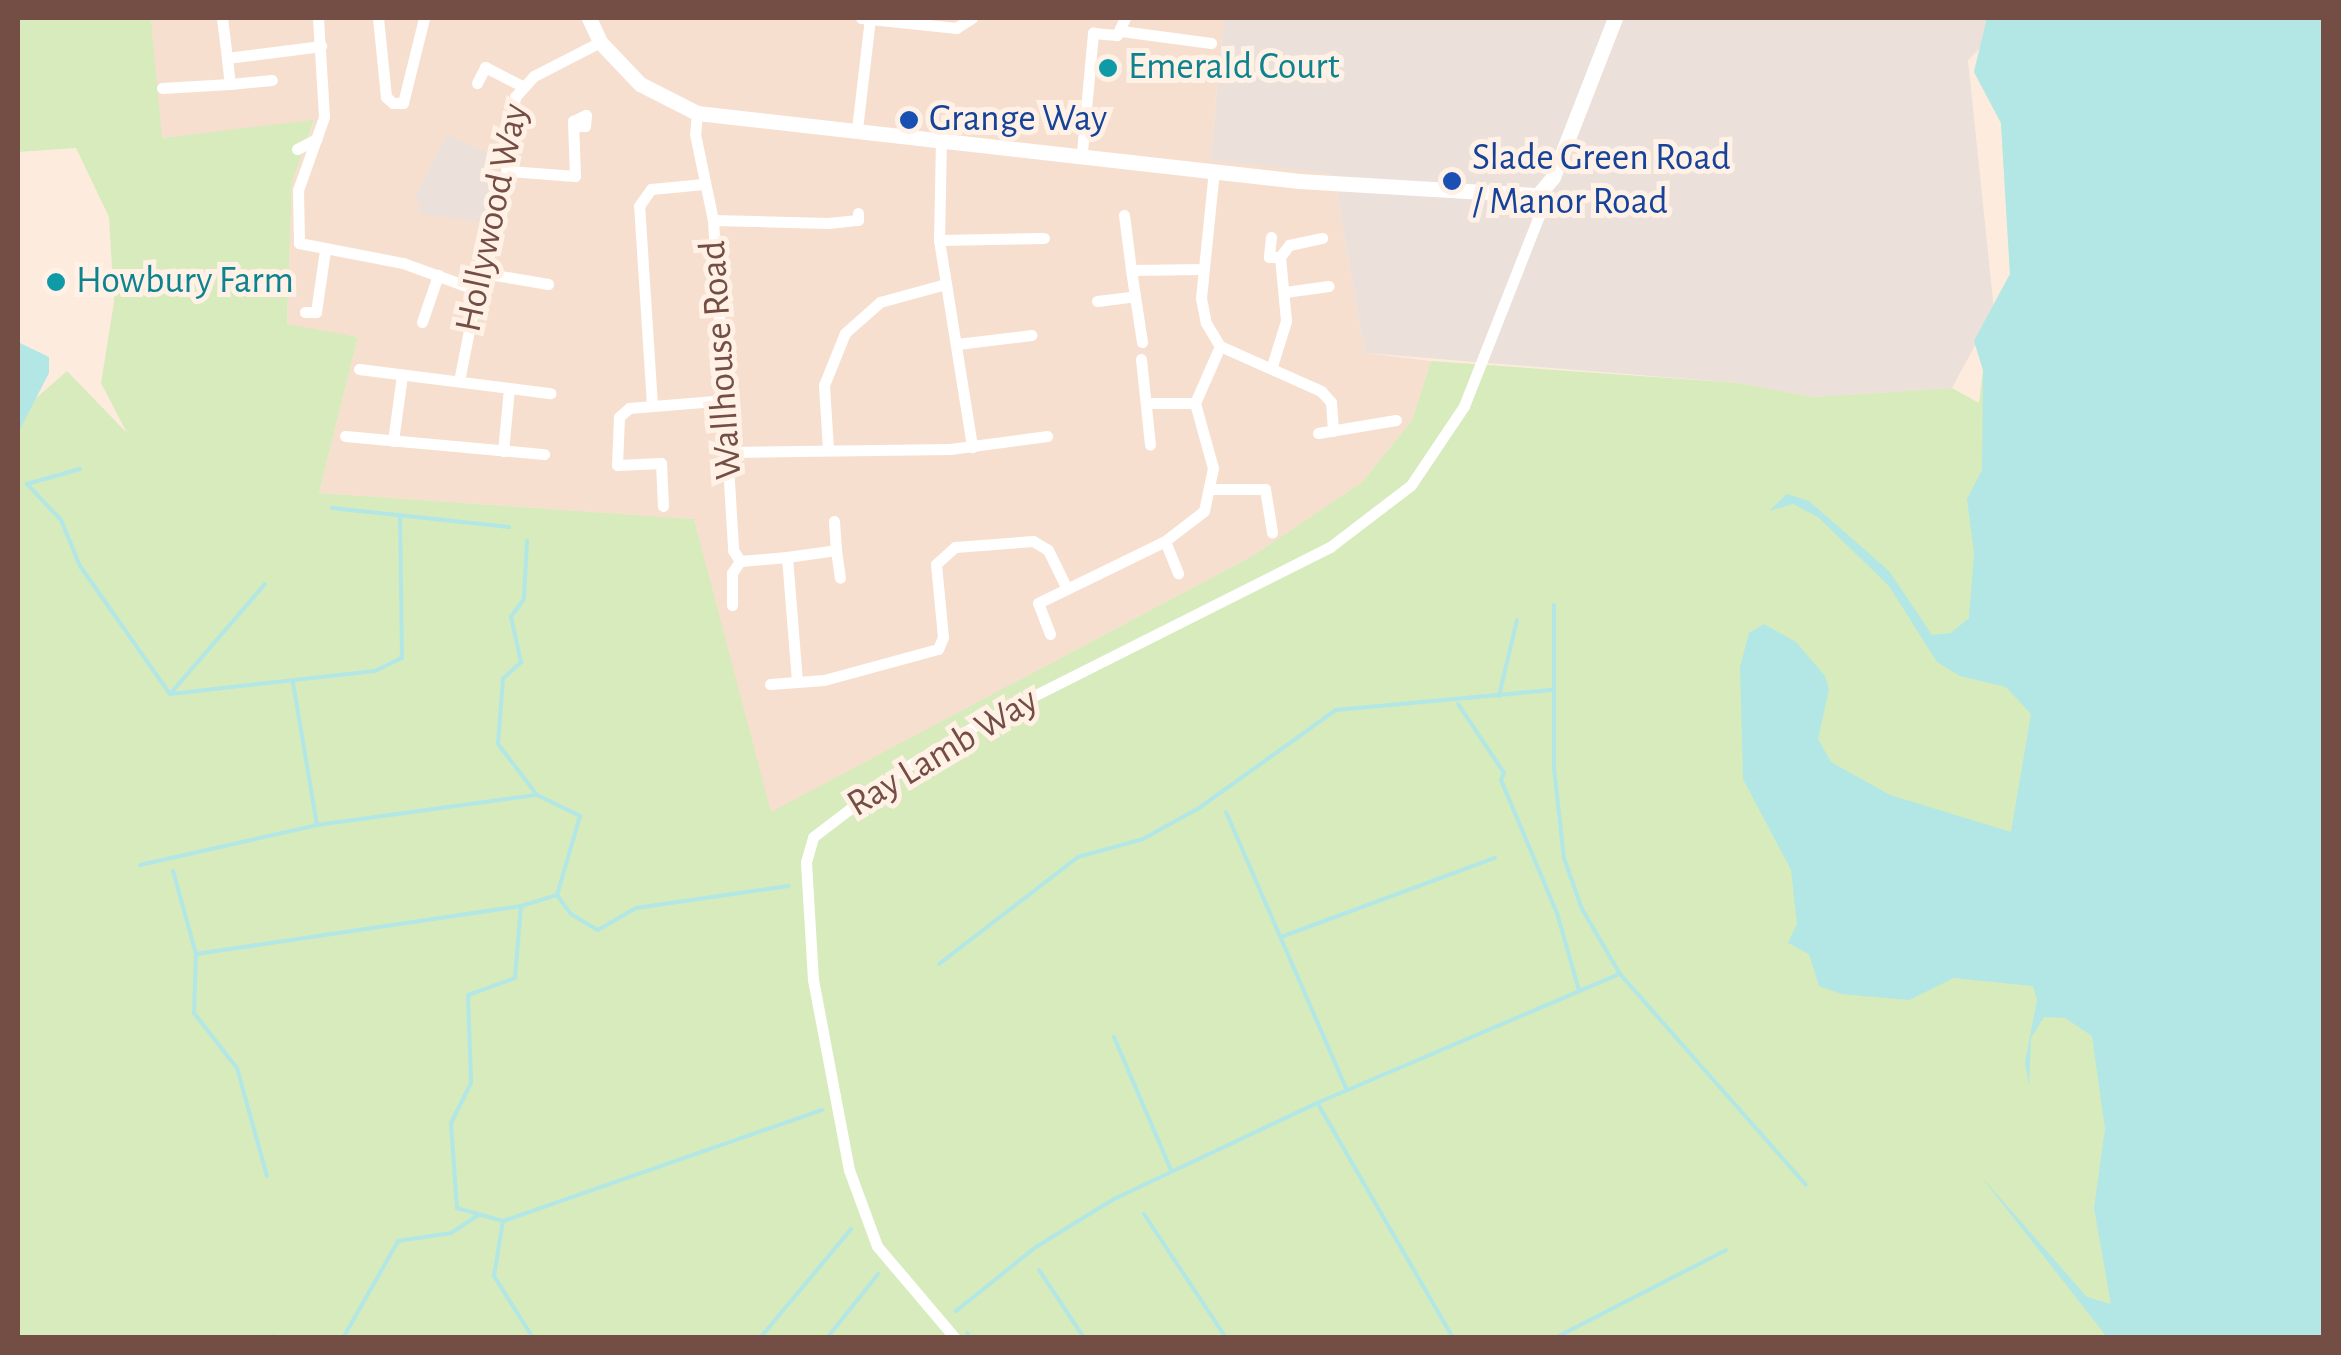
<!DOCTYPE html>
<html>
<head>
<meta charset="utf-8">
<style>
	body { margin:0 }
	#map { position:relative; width:2341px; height:1355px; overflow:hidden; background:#fdecde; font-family:"Alegreya Sans",sans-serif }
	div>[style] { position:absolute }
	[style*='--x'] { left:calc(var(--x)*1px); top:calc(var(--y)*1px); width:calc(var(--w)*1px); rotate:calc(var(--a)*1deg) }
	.residential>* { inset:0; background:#f7dfcf }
	.industrial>* { inset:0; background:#ebe0da }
	.green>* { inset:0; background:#d7ebbc }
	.water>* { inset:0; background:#b2e7e6 }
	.stream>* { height:4px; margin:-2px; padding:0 2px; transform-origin:2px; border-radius:2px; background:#b2e7e6 }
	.minor>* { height:11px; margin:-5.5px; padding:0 5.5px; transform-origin:5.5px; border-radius:5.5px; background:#fff }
	.tertiary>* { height:15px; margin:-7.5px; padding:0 7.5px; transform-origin:7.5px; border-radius:7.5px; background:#fff }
	.dots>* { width:28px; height:28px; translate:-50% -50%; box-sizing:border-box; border:5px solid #fff1e5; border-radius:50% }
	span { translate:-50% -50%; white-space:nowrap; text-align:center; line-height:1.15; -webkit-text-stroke:10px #fff1e5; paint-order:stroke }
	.culture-label { font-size:38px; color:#0d838f }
	.left { translate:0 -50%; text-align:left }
	.transit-label { font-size:38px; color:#164399 }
	.street-label { font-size:38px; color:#744e45 }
	.frame { position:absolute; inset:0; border:20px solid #744e45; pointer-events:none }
</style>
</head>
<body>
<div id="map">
	<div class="residential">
		<div style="clip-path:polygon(151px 18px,1224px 18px,1210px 159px,1333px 174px,1365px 353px,1431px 361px,1412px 420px,1362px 482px,1254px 555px,770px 813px,694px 519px,319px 493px,358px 337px,287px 325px,292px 183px,314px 121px,161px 138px)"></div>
	</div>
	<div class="industrial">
		<div style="clip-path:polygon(1224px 18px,2011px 18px,1968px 60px,1994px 310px,1952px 388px,1813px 397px,1739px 383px,1365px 353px,1333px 174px,1210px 160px)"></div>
		<div style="clip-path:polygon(447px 134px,491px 155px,486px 223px,417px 213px,421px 205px,413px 201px)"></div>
	</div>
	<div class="green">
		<div style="clip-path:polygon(18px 18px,151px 18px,162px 138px,314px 120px,292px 183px,287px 324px,358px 337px,319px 493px,694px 519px,771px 812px,1254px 555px,1362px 482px,1412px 420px,1431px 361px,1739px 383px,1813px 397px,1952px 388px,1979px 403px,1983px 370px,1974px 341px,2010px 274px,2001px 123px,1974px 72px,1987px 18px,2254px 1337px,18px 1337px,18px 414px,67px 371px,127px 433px,101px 383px,114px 302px,109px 217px,76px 148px,18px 152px)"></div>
	</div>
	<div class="water">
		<div style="clip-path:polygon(1987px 18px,2323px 18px,2323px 1337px,2107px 1337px,1980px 1175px,2087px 1297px,2111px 1304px,2094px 1208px,2105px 1129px,2092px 1036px,2065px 1018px,2044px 1017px,2031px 1038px,2029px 1086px,2025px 1062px,2037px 1000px,2033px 986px,1954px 978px,1909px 1000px,1841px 994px,1819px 986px,1809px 954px,1788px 943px,1797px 924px,1791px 870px,1743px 779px,1740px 667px,1749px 633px,1764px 624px,1796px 642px,1825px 676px,1829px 689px,1818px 739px,1831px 762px,1890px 795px,2011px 832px,2031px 714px,2006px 687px,1960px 676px,1937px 662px,1889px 586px,1818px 517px,1793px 504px,1769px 511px,1787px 494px,1809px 501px,1889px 571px,1932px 635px,1951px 633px,1969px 618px,1974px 553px,1967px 499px,1982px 470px,1983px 370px,1974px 341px,2010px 274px,2001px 123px,1974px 72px)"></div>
		<div style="clip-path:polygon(18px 342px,49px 357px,49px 373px,18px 433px)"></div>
	</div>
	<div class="stream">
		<div style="--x:80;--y:469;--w:55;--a:164.2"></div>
		<div style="--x:27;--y:484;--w:50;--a:46.6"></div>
		<div style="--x:61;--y:520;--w:50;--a:67.6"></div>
		<div style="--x:80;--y:566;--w:156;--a:54.9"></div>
		<div style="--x:170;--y:694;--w:206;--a:-6.4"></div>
		<div style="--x:375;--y:671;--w:30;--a:-26"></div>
		<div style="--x:402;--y:658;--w:143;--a:-90.8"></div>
		<div style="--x:332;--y:508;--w:178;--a:6.1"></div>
		<div style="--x:527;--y:541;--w:58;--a:93"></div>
		<div style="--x:524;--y:599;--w:22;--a:126"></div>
		<div style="--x:511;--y:617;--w:46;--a:77.5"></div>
		<div style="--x:521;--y:662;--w:25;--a:137"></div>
		<div style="--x:503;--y:679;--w:65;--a:94.4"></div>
		<div style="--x:498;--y:744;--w:64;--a:52.6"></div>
		<div style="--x:537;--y:795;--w:48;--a:26"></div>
		<div style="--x:580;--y:816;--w:82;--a:106.2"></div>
		<div style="--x:557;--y:895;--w:24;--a:54"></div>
		<div style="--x:571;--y:914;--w:31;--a:31"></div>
		<div style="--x:598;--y:930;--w:44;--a:-30.1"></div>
		<div style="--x:636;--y:908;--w:154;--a:-8.2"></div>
		<div style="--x:1554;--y:605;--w:163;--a:90"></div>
		<div style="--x:1554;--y:768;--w:91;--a:83.7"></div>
		<div style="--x:1564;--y:858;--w:54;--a:70.6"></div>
		<div style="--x:1582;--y:909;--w:75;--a:59.7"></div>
		<div style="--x:1620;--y:974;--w:281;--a:48.6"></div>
		<div style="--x:293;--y:683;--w:144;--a:80.4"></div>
		<div style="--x:170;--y:694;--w:145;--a:-49.2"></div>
		<div style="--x:1499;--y:696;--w:78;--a:-76.7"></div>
		<div style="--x:1458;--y:704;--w:83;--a:56.3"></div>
		<div style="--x:1504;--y:773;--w:8;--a:113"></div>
		<div style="--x:1501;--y:780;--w:144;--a:67.2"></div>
		<div style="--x:1557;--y:913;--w:80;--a:74.1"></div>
		<div style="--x:1226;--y:812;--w:303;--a:66.5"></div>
		<div style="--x:140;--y:865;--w:181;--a:-12.7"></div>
		<div style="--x:317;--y:825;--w:222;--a:-7.8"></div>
		<div style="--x:173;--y:871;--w:86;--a:74.5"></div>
		<div style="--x:196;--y:954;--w:59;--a:91.9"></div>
		<div style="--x:194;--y:1013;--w:70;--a:52"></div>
		<div style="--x:237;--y:1068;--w:112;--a:74.5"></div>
		<div style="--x:521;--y:906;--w:72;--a:94.8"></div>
		<div style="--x:515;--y:978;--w:50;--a:160.1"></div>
		<div style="--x:468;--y:995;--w:88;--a:88"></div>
		<div style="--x:471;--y:1083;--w:45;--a:116.6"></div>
		<div style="--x:451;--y:1123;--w:85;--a:86"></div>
		<div style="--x:457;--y:1208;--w:48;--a:15.8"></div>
		<div style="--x:503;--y:1221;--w:338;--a:-19.2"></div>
		<div style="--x:1281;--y:937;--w:228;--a:-20.3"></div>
		<div style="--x:196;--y:954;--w:329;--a:-8.4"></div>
		<div style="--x:521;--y:906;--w:38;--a:-17"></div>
		<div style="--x:939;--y:964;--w:175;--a:-37.6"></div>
		<div style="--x:1078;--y:857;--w:67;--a:-15.5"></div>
		<div style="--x:1143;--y:839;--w:64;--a:-29"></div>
		<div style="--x:1199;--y:808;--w:168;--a:-35.6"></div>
		<div style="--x:1336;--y:710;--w:216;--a:-5.3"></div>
		<div style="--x:1114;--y:1037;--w:145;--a:66.8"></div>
		<div style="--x:1318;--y:1104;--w:270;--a:60"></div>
		<div style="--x:1144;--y:1214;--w:149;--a:56.5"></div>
		<div style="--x:503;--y:1221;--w:56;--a:99.3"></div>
		<div style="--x:494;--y:1276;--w:73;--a:57.8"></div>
		<div style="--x:1039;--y:1270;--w:82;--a:56.5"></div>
		<div style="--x:956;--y:1311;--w:102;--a:-38.7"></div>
		<div style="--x:1036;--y:1247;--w:92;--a:-31.6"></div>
		<div style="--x:1114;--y:1199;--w:225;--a:-25.3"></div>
		<div style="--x:1317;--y:1103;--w:329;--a:-23.1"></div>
		<div style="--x:967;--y:1333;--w:6;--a:59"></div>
		<div style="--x:273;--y:1336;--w:2;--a:90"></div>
		<div style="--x:343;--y:1338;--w:112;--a:-60.4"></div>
		<div style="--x:398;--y:1241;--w:54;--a:-8.6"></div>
		<div style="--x:451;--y:1233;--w:33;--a:-33"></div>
		<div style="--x:760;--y:1338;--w:142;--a:-50.1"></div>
		<div style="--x:827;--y:1338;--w:82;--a:-51.4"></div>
		<div style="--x:1555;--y:1338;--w:192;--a:-27.2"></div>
	</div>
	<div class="minor">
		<div style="--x:222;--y:18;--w:40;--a:82.9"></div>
		<div style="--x:227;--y:58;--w:95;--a:-7.3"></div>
		<div style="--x:318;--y:18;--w:99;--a:86.5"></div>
		<div style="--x:324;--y:117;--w:77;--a:109.6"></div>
		<div style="--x:298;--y:190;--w:53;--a:88.9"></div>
		<div style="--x:299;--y:243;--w:106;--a:10.9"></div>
		<div style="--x:403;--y:263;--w:79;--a:20"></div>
		<div style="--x:378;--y:18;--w:79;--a:84.2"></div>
		<div style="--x:386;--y:97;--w:9;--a:41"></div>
		<div style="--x:393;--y:103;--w:10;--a:0"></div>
		<div style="--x:403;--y:103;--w:88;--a:-76.1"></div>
		<div style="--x:861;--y:18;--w:96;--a:6"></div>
		<div style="--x:956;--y:28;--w:19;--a:-32"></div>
		<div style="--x:1121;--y:31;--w:91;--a:7.6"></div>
		<div style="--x:477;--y:83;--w:18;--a:-63"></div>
		<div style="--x:485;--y:67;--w:42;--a:27.2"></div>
		<div style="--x:230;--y:84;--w:42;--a:-5.4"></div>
		<div style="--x:162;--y:88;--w:68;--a:-3.4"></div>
		<div style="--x:230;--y:84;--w:26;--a:-97"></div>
		<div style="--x:697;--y:113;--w:21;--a:95"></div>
		<div style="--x:695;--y:134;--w:88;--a:78.2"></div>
		<div style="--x:713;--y:220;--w:331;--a:86.5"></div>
		<div style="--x:733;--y:550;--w:13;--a:58"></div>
		<div style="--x:740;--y:561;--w:14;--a:124"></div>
		<div style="--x:732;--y:573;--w:32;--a:90"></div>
		<div style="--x:857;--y:129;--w:111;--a:-83.3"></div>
		<div style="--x:941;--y:138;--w:102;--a:91.1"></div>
		<div style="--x:939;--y:240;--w:210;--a:80.9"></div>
		<div style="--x:297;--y:149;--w:22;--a:-27"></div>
		<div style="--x:1082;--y:152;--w:120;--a:-84.7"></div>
		<div style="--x:1093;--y:33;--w:24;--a:5"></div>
		<div style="--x:1117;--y:35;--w:19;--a:-65"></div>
		<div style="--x:1214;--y:170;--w:129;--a:95.8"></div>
		<div style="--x:1201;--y:298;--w:25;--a:79"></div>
		<div style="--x:1206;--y:323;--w:27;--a:59"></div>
		<div style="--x:1220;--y:346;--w:111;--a:24"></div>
		<div style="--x:1321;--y:391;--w:15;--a:48"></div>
		<div style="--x:1331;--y:402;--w:29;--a:86"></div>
		<div style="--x:509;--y:171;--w:66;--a:4.3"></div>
		<div style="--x:575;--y:176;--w:55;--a:-92.1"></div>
		<div style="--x:573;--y:121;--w:14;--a:-25"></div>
		<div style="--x:586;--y:115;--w:11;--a:95"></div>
		<div style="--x:585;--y:126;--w:9;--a:180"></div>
		<div style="--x:1124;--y:215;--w:55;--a:82.7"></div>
		<div style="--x:1131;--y:270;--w:72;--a:-0.8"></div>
		<div style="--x:713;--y:220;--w:115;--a:1.5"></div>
		<div style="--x:828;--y:223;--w:30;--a:-6"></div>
		<div style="--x:858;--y:220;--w:7;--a:-90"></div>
		<div style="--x:1271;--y:237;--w:20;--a:96"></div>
		<div style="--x:1269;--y:257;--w:11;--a:0"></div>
		<div style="--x:1280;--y:257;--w:64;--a:84.6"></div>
		<div style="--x:1286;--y:321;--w:47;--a:107.3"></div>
		<div style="--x:939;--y:240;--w:105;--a:-1.1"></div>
		<div style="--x:1280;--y:257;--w:15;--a:-53"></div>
		<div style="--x:1289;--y:245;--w:34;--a:-12"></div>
		<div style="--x:1131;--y:270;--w:73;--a:81.3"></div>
		<div style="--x:483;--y:273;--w:66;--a:9.6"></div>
		<div style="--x:1285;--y:292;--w:44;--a:-7.8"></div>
		<div style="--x:1097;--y:301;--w:38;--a:-7"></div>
		<div style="--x:305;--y:312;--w:11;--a:0"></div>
		<div style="--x:316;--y:312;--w:63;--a:-81.7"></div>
		<div style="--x:422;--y:322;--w:50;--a:-71.2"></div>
		<div style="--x:957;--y:344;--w:75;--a:-6.9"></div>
		<div style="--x:1141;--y:359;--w:86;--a:84"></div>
		<div style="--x:359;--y:369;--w:193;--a:7.2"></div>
		<div style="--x:459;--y:381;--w:93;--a:-78.8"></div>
		<div style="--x:477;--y:290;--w:72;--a:-71.3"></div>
		<div style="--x:500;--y:222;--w:126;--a:-83.2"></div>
		<div style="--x:515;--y:97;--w:28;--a:-48"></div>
		<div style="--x:534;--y:76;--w:74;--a:-27.3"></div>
		<div style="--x:1148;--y:403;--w:47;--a:0"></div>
		<div style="--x:652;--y:405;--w:199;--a:-93.7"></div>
		<div style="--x:639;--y:206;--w:21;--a:-55"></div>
		<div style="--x:651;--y:189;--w:53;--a:-5.4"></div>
		<div style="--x:1318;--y:433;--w:79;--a:-9.5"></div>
		<div style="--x:345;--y:436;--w:200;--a:5.2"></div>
		<div style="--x:393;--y:441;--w:67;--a:-82.2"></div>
		<div style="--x:828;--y:449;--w:64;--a:-93.6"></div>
		<div style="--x:824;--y:385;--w:56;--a:-68"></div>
		<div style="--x:845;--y:333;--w:47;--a:-41.5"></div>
		<div style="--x:880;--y:302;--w:68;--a:-15.3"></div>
		<div style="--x:503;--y:451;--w:62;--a:-84.5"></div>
		<div style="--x:729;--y:452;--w:221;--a:-0.8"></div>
		<div style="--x:950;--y:449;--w:98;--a:-7.6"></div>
		<div style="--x:1212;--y:489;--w:53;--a:0"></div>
		<div style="--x:1265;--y:489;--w:44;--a:80.8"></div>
		<div style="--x:663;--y:506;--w:43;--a:-92.7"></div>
		<div style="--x:661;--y:463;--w:44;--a:177.4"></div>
		<div style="--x:617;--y:465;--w:48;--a:-87.6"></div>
		<div style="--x:619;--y:417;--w:13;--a:-42"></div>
		<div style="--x:629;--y:408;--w:98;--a:-4.7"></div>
		<div style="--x:1165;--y:541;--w:35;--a:68"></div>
		<div style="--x:836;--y:550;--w:28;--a:82"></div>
		<div style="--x:787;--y:557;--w:49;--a:-8.1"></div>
		<div style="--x:836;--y:550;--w:29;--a:-94"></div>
		<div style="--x:740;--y:561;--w:47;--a:-4.9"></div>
		<div style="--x:787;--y:557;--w:124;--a:85.4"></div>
		<div style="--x:1050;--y:634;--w:33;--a:-111"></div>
		<div style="--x:1038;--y:603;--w:141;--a:-26"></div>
		<div style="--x:1165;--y:541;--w:49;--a:-37.6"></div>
		<div style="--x:1204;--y:511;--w:44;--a:-78.2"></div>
		<div style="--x:1213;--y:468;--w:67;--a:-105.5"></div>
		<div style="--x:1195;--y:403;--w:62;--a:-66.3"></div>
		<div style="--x:770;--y:684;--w:54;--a:-4.2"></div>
		<div style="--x:824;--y:680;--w:118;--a:-15.2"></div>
		<div style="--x:938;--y:649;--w:13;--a:-67"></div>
		<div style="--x:943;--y:637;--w:73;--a:-95.5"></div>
		<div style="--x:936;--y:564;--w:25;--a:-42"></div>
		<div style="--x:955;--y:547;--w:78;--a:-4.4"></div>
		<div style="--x:1033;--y:541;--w:17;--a:31"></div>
		<div style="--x:1048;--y:550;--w:43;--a:64"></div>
		<div style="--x:955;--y:1338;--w:121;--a:-130.3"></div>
		<div style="--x:877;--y:1246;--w:81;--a:-110.2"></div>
		<div style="--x:849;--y:1170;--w:193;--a:-100.7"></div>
		<div style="--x:813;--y:980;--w:118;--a:-93.4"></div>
		<div style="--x:806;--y:862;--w:26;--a:-74"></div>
		<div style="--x:813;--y:837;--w:107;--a:-37.4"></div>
		<div style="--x:898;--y:772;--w:98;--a:-30.8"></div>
		<div style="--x:982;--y:722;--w:390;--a:-26.7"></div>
		<div style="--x:1330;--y:547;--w:102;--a:-37.4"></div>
		<div style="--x:1411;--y:485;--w:95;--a:-56.1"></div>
		<div style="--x:1464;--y:406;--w:204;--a:-68.5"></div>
		<div style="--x:1539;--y:216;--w:21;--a:-93"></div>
	</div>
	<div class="tertiary">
		<div style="--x:589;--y:18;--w:26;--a:65"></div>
		<div style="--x:600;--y:42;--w:58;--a:46.4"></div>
		<div style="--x:640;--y:84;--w:64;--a:27"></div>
		<div style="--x:697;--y:113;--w:606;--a:6.44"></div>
		<div style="--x:1299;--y:181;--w:239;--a:3.4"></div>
		<div style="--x:1538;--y:195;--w:23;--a:-50"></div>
		<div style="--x:1553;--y:177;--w:171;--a:-68.7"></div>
	</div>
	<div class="dots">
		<div style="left:1108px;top:68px;background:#0f9aa8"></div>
		<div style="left:909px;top:120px;background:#1a4fb4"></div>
		<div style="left:1452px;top:181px;background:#1a4fb4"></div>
		<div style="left:56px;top:282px;background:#0f9aa8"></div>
	</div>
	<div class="culture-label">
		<span class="left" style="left:1128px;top:68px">Emerald Court</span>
		<span class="left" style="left:76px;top:282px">Howbury Farm</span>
	</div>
	<div class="transit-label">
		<span class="left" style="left:929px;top:120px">Grange Way</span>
		<span class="left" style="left:1472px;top:181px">Slade Green Road<br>/ Manor Road</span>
	</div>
	<div class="street-label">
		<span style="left:493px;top:218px;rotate:-78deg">Hollywood Way</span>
		<span style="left:722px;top:360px;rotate:-94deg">Wallhouse Road</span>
		<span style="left:943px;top:753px;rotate:-31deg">Ray Lamb Way</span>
	</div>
	<div class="frame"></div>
</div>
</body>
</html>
